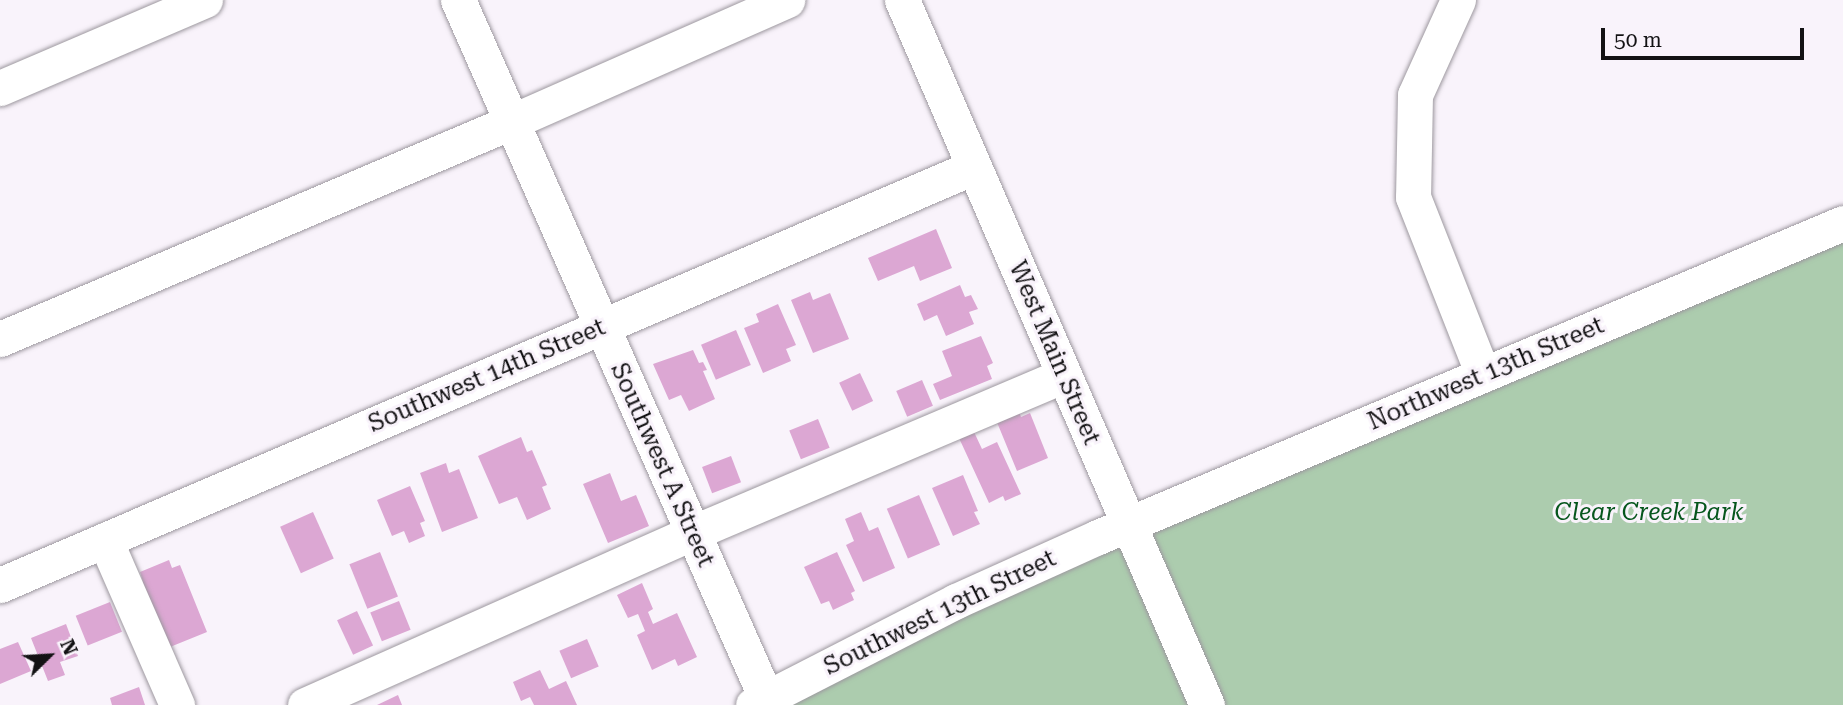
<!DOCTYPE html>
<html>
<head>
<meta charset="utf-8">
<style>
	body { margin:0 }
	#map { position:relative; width:1843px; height:705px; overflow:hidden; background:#f9f3fb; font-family:"Roboto Serif",serif }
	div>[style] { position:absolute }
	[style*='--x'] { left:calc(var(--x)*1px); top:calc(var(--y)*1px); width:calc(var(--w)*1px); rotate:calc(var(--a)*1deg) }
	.green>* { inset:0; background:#acccae }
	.building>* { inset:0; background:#dca7d3; transform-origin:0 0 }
	.roads { filter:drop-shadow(0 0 2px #9d989f) drop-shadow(0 0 2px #9d989f) }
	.minor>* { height:35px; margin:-17.5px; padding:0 17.5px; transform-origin:17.5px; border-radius:17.5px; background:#fff }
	span { translate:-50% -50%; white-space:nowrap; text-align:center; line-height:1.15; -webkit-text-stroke:6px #f9f3fb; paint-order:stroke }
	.street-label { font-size:24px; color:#131214 }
	.park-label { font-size:24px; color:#06561d; font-style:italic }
	.north { position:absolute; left:14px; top:621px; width:70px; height:70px; -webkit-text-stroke:5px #f9f3fb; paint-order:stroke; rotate:66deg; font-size:19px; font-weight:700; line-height:28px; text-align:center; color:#131214 }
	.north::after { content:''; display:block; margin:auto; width:24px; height:32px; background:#131214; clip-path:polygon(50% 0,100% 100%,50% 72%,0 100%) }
	.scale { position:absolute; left:1601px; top:28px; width:203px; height:32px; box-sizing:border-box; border:4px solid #131214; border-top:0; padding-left:9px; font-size:21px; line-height:24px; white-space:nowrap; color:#131214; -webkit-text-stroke:5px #f9f3fb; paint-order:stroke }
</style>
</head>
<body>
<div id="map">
	<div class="green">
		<div style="clip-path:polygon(1843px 223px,1843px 705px,753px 705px)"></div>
	</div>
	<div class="building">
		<div style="clip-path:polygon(936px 229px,952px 268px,920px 281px,914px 266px,878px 281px,868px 258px)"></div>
		<div style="clip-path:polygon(960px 285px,965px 297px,971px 295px,978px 309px,969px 312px,974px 324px,946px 336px,937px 315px,924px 321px,917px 304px)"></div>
		<div style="clip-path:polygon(810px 292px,813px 300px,830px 293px,849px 339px,813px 353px,791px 300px)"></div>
		<div style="clip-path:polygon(778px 304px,796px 345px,786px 349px,791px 361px,763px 373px,744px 328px,759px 322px,756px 314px)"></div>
		<div style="left:736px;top:330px;width:38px;height:38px;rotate:67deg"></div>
		<div style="clip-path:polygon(981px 336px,993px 363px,987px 366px,992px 379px,940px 400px,933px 384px,952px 376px,942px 351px)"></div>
		<div style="clip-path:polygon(693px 350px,699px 363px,703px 362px,707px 370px,703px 371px,715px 399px,689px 411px,681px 395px,669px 400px,653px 364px)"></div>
		<div style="left:860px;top:373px;width:31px;height:23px;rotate:65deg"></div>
		<div style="left:922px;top:380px;width:28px;height:28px;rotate:67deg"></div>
		<div style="clip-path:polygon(1017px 406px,1021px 417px,1030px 413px,1048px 458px,1017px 471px,994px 415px)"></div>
		<div style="left:818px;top:419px;width:31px;height:31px;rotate:68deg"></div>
		<div style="clip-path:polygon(974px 432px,982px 449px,997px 442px,1021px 494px,1005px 501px,1003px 496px,989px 503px,959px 438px)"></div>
		<div style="clip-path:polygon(521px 437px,527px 452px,532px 450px,547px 485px,542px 487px,551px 509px,527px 520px,517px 497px,499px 504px,478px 456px)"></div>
		<div style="left:731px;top:456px;width:28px;height:31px;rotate:69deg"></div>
		<div style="clip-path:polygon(446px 463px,449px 473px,459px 469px,478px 518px,442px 532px,420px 473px)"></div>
		<div style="clip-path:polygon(610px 473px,621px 501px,636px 495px,649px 526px,608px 543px,583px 484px)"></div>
		<div style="clip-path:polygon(963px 475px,978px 511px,974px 512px,980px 524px,953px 536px,932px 488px)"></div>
		<div style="clip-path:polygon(410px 486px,425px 521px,420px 523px,425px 536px,409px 543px,404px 531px,392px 536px,377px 500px)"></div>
		<div style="left:919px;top:495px;width:54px;height:35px;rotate:67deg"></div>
		<div style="left:313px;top:512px;width:51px;height:36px;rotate:66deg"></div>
		<div style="clip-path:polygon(861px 512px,869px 531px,878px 527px,895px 568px,863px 582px,846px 545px,854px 541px,845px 519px)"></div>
		<div style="left:380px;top:552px;width:48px;height:33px;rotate:68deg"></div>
		<div style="clip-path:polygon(837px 552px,855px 591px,851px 593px,854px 600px,833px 610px,829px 601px,821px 604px,804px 567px)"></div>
		<div style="clip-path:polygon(169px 560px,172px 568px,180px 565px,207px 632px,170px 647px,165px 635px,158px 638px,137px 584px,143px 582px,140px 572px)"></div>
		<div style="clip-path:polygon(642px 583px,653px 609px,648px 612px,653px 624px,677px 613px,697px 657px,678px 666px,675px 659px,652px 670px,637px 635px,645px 631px,638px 614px,628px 618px,617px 595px)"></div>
		<div style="left:399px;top:601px;width:31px;height:31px;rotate:68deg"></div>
		<div style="left:110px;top:602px;width:32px;height:37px;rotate:68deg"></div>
		<div style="left:357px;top:611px;width:38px;height:22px;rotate:65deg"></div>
		<div style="clip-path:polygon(66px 624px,78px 656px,60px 662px,65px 675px,48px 681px,31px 638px)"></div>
		<div style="left:587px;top:639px;width:30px;height:30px;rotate:67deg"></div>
		<div style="clip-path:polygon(18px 642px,31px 671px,0 684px,0 649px)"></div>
		<div style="clip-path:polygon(540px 670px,549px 689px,566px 681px,577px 705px,534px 705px,530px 697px,521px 701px,513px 682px)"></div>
		<div style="clip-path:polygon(139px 687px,145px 705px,112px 705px,110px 698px)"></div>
		<div style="clip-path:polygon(398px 695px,402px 705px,377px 705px)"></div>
	</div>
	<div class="roads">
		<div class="minor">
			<div style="--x:458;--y:0;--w:763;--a:66.19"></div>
			<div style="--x:902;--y:0;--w:768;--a:66.61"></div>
			<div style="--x:1458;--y:0;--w:104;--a:114.4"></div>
			<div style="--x:1415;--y:95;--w:102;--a:91.1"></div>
			<div style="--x:1413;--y:197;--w:191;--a:68.5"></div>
			<div style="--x:0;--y:88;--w:223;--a:-23.2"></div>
			<div style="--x:0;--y:339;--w:555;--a:-23.01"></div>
			<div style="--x:511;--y:122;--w:302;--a:-23.8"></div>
			<div style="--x:105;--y:540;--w:180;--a:66.4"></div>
			<div style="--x:0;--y:585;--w:1060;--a:-23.23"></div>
			<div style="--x:305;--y:705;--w:424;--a:-24"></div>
			<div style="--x:692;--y:533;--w:404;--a:-23"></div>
			<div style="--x:753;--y:705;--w:228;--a:-27.1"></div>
			<div style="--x:956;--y:601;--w:156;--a:-24.3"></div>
			<div style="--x:1098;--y:537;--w:808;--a:-22.85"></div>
		</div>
	</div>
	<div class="street-label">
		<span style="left:1054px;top:353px;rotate:67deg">West Main Street</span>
		<span style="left:1486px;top:374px;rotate:-23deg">Northwest 13th Street</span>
		<span style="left:487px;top:376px;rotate:-23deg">Southwest 14th Street</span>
		<span style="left:662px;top:465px;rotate:66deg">Southwest A Street</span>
		<span style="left:940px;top:613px;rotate:-26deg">Southwest 13th Street</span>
	</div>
	<div class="park-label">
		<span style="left:1649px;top:513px">Clear Creek Park</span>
	</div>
	<div class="north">N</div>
	<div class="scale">50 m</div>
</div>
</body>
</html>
